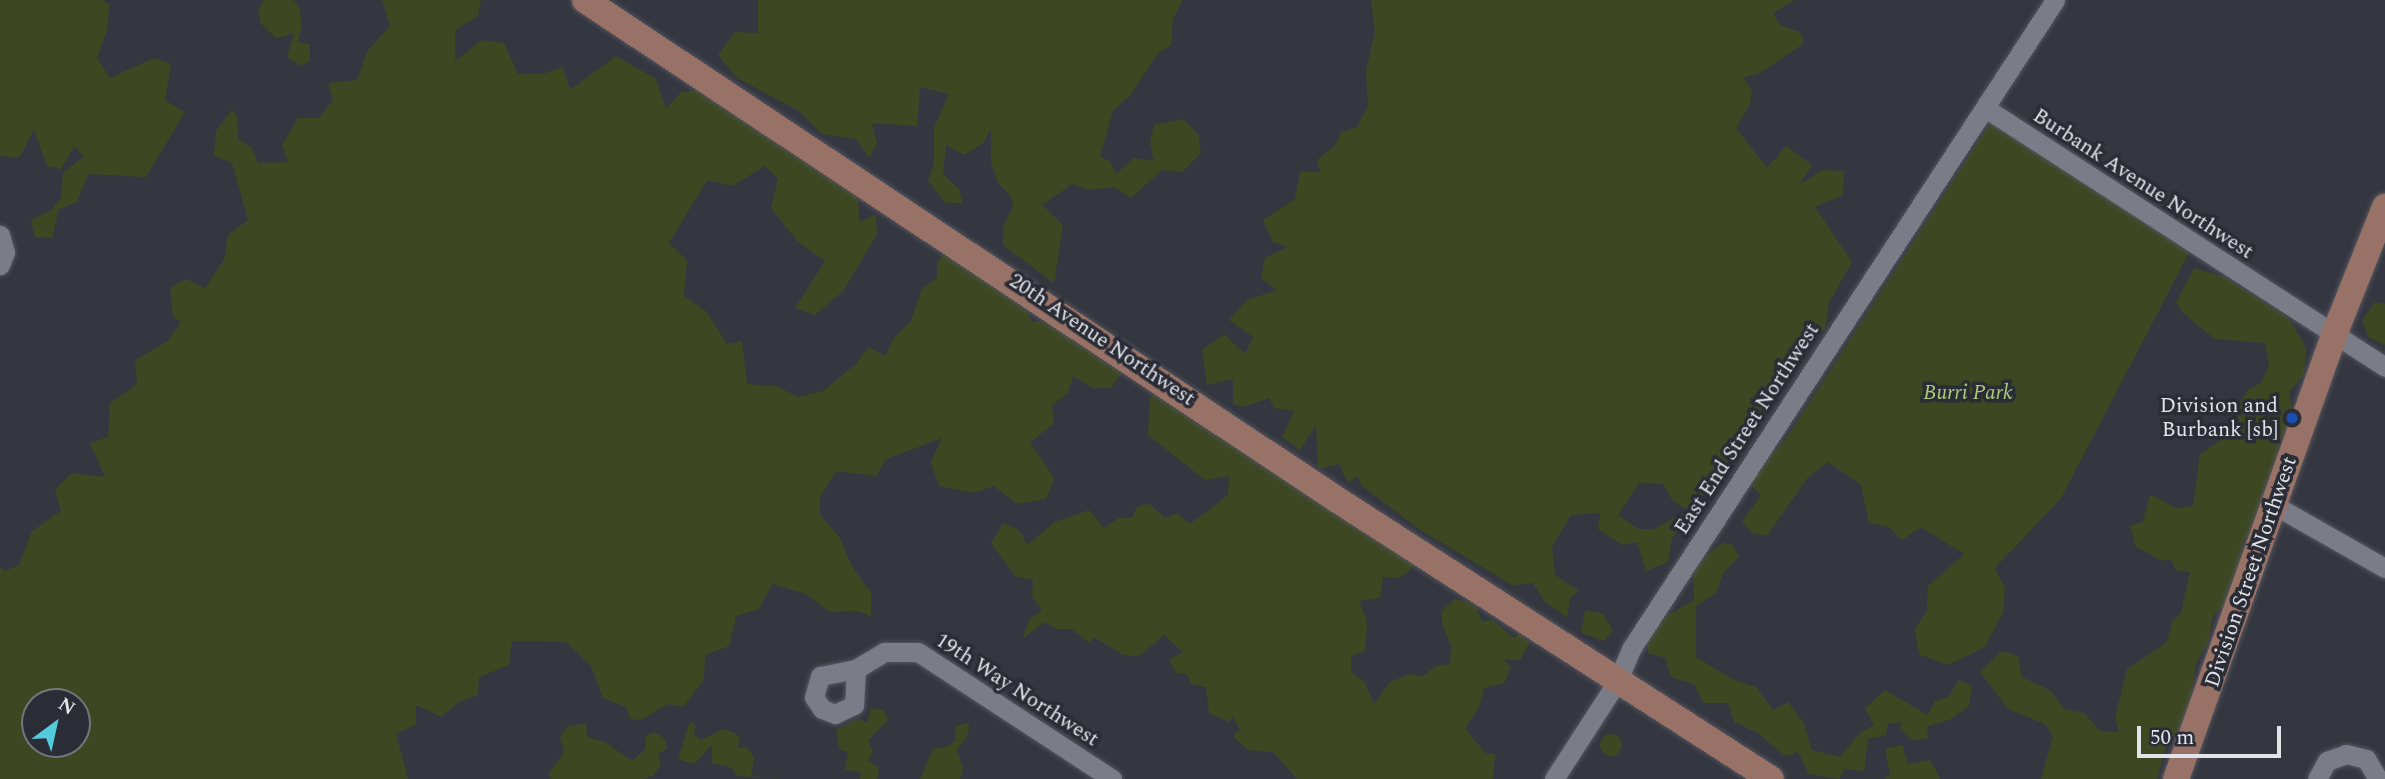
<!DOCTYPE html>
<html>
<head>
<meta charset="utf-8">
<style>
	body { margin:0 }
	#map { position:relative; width:2385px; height:779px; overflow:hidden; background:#353740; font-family:Spectral,serif }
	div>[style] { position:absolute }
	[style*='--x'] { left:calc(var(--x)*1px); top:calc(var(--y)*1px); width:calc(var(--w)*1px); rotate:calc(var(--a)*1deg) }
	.green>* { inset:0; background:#3d4823 }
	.round { border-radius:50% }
	.roads { filter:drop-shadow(0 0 2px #54555e) drop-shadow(0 0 2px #54555e) }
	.street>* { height:19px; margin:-9.5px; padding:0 9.5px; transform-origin:9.5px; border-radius:9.5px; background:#7a7c87 }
	.secondary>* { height:26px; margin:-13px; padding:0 13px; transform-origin:13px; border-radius:13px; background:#987266 }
	.dots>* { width:19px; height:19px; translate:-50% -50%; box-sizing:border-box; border:4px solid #2b2d36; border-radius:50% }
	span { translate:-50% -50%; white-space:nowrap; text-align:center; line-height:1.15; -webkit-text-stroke:7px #2b2d36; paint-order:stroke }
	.street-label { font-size:21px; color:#e3e4ea }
	.park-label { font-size:21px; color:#b0ca7b; font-style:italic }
	.poi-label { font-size:21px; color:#e3e4ea }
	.right { translate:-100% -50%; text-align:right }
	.north { position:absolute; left:21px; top:688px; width:70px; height:70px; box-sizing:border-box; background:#2b2d36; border:2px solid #75767e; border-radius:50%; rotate:33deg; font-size:19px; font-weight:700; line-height:28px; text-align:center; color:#e3e4ea }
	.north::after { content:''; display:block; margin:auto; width:24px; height:32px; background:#53cbdc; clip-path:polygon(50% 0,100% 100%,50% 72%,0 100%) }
	.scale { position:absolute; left:2137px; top:726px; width:144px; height:32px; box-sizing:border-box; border:4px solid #e3e4ea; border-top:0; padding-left:9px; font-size:21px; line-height:24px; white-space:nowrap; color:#e3e4ea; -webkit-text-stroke:5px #2b2d36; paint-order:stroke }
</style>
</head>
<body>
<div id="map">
	<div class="green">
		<div style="clip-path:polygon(0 0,103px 0,109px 4px,108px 27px,97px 58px,110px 78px,154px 58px,171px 64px,165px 100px,185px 112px,146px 177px,88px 174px,77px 202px,59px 209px,52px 238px,35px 237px,31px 220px,51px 210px,61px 198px,63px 173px,83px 157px,75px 146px,61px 169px,47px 166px,34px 130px,19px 158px,0 156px)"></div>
		<div style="clip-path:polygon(264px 0,293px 0,299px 6px,302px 26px,298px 42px,310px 44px,310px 60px,301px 66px,287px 57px,294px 33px,276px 38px,261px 24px,258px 9px)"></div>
		<div style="clip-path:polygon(evenodd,382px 0,481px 0,478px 16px,455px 30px,455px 61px,482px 40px,504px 43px,518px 74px,543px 74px,563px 67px,570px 90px,616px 56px,656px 79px,666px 109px,681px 92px,703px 89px,858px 194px,859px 222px,876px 214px,877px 234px,844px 290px,815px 315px,795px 308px,825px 261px,797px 241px,771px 208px,778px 179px,765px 166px,732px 186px,707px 180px,669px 243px,687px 260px,684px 296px,706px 311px,727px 344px,742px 341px,747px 384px,776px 386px,798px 397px,823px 391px,856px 364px,868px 347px,885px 356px,894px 338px,911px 321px,922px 289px,937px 278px,937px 262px,946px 252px,1021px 294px,1031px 322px,1050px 320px,1124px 370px,1111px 388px,1092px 388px,1073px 376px,1068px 393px,1052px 405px,1054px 424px,1030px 442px,1054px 478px,1046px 499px,1017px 504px,994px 486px,973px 493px,939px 486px,931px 462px,942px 438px,886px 459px,876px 476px,836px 471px,820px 497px,820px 515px,840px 538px,852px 567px,871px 593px,871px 617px,859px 611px,830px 612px,806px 594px,772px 584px,759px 609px,736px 616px,729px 646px,705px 655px,704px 680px,683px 707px,668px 704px,641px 720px,630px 719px,626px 707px,603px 698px,591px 666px,566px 642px,512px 641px,509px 665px,479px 677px,478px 695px,460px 701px,441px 717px,416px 705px,416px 724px,396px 734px,408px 779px,0 779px,0 567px,5px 571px,19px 565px,32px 531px,61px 511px,55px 490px,72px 473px,105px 477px,90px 443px,108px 437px,110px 403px,137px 384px,135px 360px,168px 341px,181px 322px,173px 317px,170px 288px,186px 279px,205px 288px,224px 260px,228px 235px,248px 220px,232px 163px,214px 156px,216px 131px,232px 109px,237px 116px,238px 139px,251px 147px,258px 163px,288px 162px,282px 145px,298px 118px,319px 118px,333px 100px,328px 83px,357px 80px,368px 50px,390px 26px,382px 0,35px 702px,77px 702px,77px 744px,35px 744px,35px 702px)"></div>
		<div style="clip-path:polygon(758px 0,1183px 0,1173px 19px,1171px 45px,1158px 53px,1129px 97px,1113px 110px,1100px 157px,1110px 161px,1116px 174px,1134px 158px,1154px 161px,1150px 143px,1154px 125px,1183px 119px,1198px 134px,1201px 153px,1182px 172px,1162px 170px,1131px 198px,1113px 187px,1088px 190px,1072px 184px,1042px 205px,1063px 225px,1054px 283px,1003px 245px,1003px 226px,1013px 207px,1012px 198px,998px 183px,991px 162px,991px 129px,983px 143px,964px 155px,946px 145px,943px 174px,959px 189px,963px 203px,945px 203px,928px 180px,934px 163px,934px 128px,949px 94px,920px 87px,917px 126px,872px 123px,877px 144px,869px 158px,856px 139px,822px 134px,799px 111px,737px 78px,718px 55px,735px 32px,758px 33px)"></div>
		<div style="clip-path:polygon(1371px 0,1795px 0,1773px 13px,1780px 25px,1800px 32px,1804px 43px,1760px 73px,1743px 78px,1752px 90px,1750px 104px,1736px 128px,1767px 168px,1786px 146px,1812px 165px,1799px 185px,1823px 170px,1844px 171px,1843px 195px,1815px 207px,1852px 262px,1829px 303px,1825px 330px,1796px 340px,1771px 389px,1767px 411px,1748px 445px,1722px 467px,1715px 486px,1685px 509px,1673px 501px,1663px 484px,1639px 483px,1618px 515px,1638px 529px,1654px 529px,1697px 506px,1672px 538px,1668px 562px,1646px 571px,1637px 542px,1622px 545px,1598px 529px,1600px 513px,1571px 515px,1552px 547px,1555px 575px,1579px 591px,1570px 598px,1567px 617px,1544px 601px,1533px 583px,1512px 585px,1419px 529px,1361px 485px,1358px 476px,1348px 483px,1339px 464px,1318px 469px,1316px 425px,1300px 450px,1282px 437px,1294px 411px,1274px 408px,1269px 398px,1244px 407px,1233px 404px,1233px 379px,1207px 385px,1202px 350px,1224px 334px,1245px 354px,1253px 337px,1229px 320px,1247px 300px,1277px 290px,1261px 278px,1265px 258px,1288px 247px,1273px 242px,1263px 220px,1295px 199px,1300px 172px,1320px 172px,1317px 160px,1335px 145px,1341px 132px,1357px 127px,1368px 106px,1366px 71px,1375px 32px)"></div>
		<div style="clip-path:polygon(1992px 120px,2189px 253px,2061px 498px,1995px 568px,2005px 588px,2003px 612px,1985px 647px,1948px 665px,1919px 654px,1915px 629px,1927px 610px,1928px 586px,1964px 554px,1921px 527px,1902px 540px,1889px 527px,1869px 523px,1861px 485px,1828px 462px,1808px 477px,1767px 536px,1753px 533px,1742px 522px,1761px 495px,1748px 482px,1787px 437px)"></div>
		<div style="clip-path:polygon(2194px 268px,2225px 277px,2289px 318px,2306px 348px,2304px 375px,2289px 391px,2294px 425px,2277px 444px,2281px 479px,2259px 504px,2257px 528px,2243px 542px,2235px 594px,2213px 616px,2208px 643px,2196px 663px,2188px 720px,2167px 743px,2157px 779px,2041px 779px,2053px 736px,2045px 724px,2008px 709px,1980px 672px,2002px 651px,2018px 656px,2022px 677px,2051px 691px,2064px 709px,2084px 713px,2100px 731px,2119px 732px,2115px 718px,2127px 669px,2167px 642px,2172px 622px,2181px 613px,2190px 572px,2176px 570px,2170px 559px,2162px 561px,2136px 547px,2130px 526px,2143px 522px,2150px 494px,2176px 508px,2193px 506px,2200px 454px,2241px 427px,2235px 410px,2248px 390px,2261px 383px,2269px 366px,2265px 343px,2215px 339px,2183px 313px,2176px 302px)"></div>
		<div style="clip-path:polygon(2375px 302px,2385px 304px,2385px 345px,2368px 337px,2362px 320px)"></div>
		<div style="clip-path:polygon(1176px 381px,1416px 565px,1400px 578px,1383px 577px,1380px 598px,1359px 601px,1367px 621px,1365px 651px,1351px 656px,1351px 672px,1364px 681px,1374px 704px,1390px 682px,1410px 674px,1423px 676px,1436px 666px,1450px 664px,1451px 646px,1442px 624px,1442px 611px,1454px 599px,1475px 604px,1482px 621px,1493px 620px,1514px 638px,1520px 633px,1530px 643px,1520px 660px,1503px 659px,1511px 667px,1504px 683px,1484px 688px,1479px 708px,1465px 728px,1485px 753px,1495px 754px,1493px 779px,1297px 779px,1273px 752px,1248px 750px,1233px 736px,1240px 730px,1233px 717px,1229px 722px,1209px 713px,1206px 687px,1192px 684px,1186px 674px,1176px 673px,1169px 659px,1183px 652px,1164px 635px,1139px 656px,1123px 655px,1094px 637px,1089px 643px,1072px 629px,1056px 629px,1045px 622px,1022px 639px,1030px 619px,1042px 610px,1032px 597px,1033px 580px,1015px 576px,991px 543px,1003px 523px,1019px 530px,1027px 545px,1055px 522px,1089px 510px,1104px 528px,1119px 518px,1132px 518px,1136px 508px,1148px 503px,1165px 518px,1177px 513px,1190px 524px,1228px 495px,1229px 476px,1205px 480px,1148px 435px,1150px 397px)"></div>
		<div style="clip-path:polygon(1722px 543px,1733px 545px,1739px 557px,1723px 573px,1717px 592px,1696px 606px,1696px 657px,1736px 681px,1756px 687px,1773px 710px,1788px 702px,1804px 723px,1812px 750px,1840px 757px,1861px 732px,1874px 725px,1865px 708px,1885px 690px,1927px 715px,1935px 701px,1948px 697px,1959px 680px,1972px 686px,1969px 706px,1949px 720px,1928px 726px,1927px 739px,1913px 740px,1900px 729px,1901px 722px,1888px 724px,1886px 735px,1868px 739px,1864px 771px,1844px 769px,1839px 779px,1809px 774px,1798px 752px,1785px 756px,1758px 733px,1734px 722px,1728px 703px,1703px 703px,1694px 684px,1671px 677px,1665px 658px,1648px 653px,1646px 638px,1656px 622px,1694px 600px,1694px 566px)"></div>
		<div style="clip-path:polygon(1585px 610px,1603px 614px,1613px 630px,1604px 641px,1581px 633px)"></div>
		<div style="clip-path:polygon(871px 708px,884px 710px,888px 721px,868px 740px,873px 752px,868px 761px,879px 768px,877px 779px,860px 779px,861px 772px,845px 770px,848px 752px,839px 749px,836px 730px,858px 718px,867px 723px)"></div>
		<div style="clip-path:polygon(690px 721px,696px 726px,694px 735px,701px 740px,723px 729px,735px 733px,740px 737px,738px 748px,746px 747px,754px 757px,751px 776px,786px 779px,738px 776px,730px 767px,712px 763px,712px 745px,694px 764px,678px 759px)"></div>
		<div style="clip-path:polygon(586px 723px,587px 737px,605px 742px,632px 761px,645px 749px,646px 736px,654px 732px,665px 739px,667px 749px,658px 753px,661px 765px,653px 776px,643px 779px,553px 779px,548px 774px,564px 752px,560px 737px,567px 727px)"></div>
		<div style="clip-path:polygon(969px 723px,968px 735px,957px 750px,963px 769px,960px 779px,920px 779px,933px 749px,949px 746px,956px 740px,955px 727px)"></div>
		<div class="round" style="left:1600px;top:734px;width:22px;height:22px"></div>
		<div style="clip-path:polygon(1902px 745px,1908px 764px,1930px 760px,1940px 779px,1885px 779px,1890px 775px,1885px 749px)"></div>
	</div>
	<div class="roads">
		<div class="street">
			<div style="--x:1985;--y:108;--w:477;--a:32.9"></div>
			<div style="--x:0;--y:235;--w:18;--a:74"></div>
			<div style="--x:5;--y:252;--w:14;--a:111"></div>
			<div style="--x:2274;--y:505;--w:128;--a:29.6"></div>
			<div style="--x:856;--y:669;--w:33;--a:-31"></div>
			<div style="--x:884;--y:652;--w:34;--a:0"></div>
			<div style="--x:918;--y:652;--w:232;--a:33.2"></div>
			<div style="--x:856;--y:669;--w:36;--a:93"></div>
			<div style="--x:854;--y:705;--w:21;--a:155"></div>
			<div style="--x:835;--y:714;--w:14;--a:-159"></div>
			<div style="--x:822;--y:709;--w:14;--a:-124"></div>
			<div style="--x:814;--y:697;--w:22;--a:-74"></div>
			<div style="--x:820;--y:676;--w:37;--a:-11"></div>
			<div style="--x:1554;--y:779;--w:118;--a:-57.1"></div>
			<div style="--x:1618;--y:680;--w:34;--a:-67"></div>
			<div style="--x:1631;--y:649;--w:775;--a:-56.84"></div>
			<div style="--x:2317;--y:779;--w:21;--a:-61"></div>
			<div style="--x:2327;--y:761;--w:20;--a:-20"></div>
			<div style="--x:2346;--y:754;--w:21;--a:14"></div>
			<div style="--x:2366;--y:759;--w:23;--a:59"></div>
		</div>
		<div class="secondary">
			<div style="--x:585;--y:0;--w:902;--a:33.6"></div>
			<div style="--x:1336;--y:499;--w:517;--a:32.77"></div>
			<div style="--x:2176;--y:779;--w:471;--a:-70.4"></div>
			<div style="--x:2334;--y:335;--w:138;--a:-68.3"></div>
		</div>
	</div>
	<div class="dots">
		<div style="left:2292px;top:418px;background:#1a4fb4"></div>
	</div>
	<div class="street-label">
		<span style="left:2143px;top:184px;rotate:33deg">Burbank Avenue Northwest</span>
		<span style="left:1102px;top:340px;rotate:34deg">20th Avenue Northwest</span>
		<span style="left:1747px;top:429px;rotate:-57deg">East End Street Northwest</span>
		<span style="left:2251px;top:572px;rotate:-71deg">Division Street Northwest</span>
		<span style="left:1017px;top:690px;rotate:33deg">19th Way Northwest</span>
	</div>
	<div class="park-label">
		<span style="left:1968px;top:393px">Burri Park</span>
	</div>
	<div class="poi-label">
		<span class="right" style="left:2278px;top:418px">Division and<br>Burbank [sb]</span>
	</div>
	<div class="north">N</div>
	<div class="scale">50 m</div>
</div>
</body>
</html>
